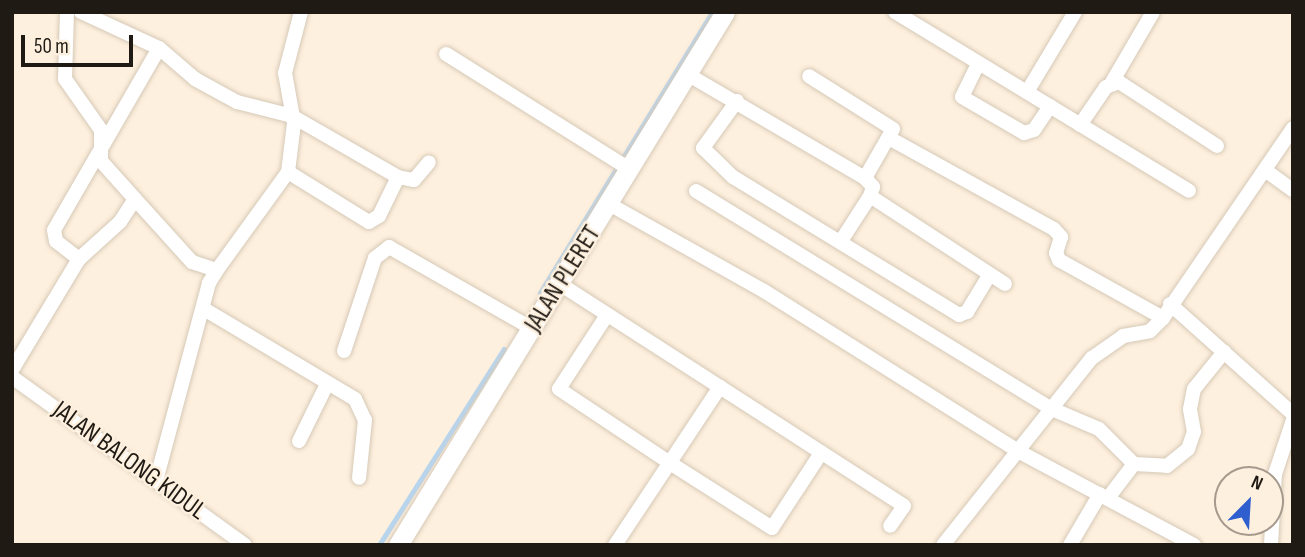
<!DOCTYPE html>
<html>
<head>
<meta charset="utf-8">
<style>
	body { margin:0 }
	#map { position:relative; width:1305px; height:557px; overflow:hidden; background:#fef0de; font-family:"Sofia Sans Condensed",sans-serif }
	div>[style] { position:absolute }
	[style*='--x'] { left:calc(var(--x)*1px); top:calc(var(--y)*1px); width:calc(var(--w)*1px); rotate:calc(var(--a)*1deg) }
	.stream>* { height:4.5px; margin:-2.25px; padding:0 2.25px; transform-origin:2.25px; border-radius:2.25px; background:#b8d5ee }
	.roads { filter:drop-shadow(0 0 2px #d6c9b7) drop-shadow(0 0 2px #d6c9b7) }
	.minor>* { height:14px; margin:-7px; padding:0 7px; transform-origin:7px; border-radius:7px; background:#fff }
	.major>* { height:19px; margin:-9.5px; padding:0 9.5px; transform-origin:9.5px; border-radius:9.5px; background:#fff }
	span { translate:-50% -50%; white-space:nowrap; text-align:center; line-height:1.15; -webkit-text-stroke:5px #fef0de; paint-order:stroke }
	.street-label { font-size:26px; color:#1f1a14 }
	.frame { position:absolute; inset:0; border:14px solid #1f1a14; pointer-events:none }
	.north { position:absolute; left:1214px; top:466px; width:70px; height:70px; box-sizing:border-box; background:#fef0de; border:2px solid #a59a8d; border-radius:50%; rotate:24deg; font-size:19px; font-weight:700; line-height:28px; text-align:center; color:#1f1a14 }
	.north::after { content:''; display:block; margin:auto; width:24px; height:32px; background:#2f5fce; clip-path:polygon(50% 0,100% 100%,50% 72%,0 100%) }
	.scale { position:absolute; left:21px; top:35px; width:112px; height:32px; box-sizing:border-box; border:4px solid #1f1a14; border-top:0; padding-left:9px; font-size:21px; line-height:24px; white-space:nowrap; color:#1f1a14; -webkit-text-stroke:5px #fef0de; paint-order:stroke }
</style>
</head>
<body>
<div id="map">
	<div class="stream">
		<div style="--x:540;--y:293;--w:329;--a:-58.5"></div>
		<div style="--x:379;--y:545;--w:232;--a:-57.5"></div>
	</div>
	<div class="roads">
		<div class="minor">
			<div style="--x:67;--y:12;--w:67;--a:91.7"></div>
			<div style="--x:65;--y:79;--w:62;--a:54.8"></div>
			<div style="--x:101;--y:130;--w:31;--a:90"></div>
			<div style="--x:101;--y:161;--w:51;--a:48.2"></div>
			<div style="--x:81;--y:12;--w:86;--a:24.8"></div>
			<div style="--x:159;--y:48;--w:48;--a:40.7"></div>
			<div style="--x:195;--y:79;--w:48;--a:28.7"></div>
			<div style="--x:237;--y:102;--w:57;--a:14.3"></div>
			<div style="--x:292;--y:116;--w:122;--a:29.9"></div>
			<div style="--x:398;--y:177;--w:16;--a:11"></div>
			<div style="--x:414;--y:180;--w:23;--a:-50"></div>
			<div style="--x:895;--y:12;--w:344;--a:31.3"></div>
			<div style="--x:446;--y:54;--w:216;--a:32.1"></div>
			<div style="--x:977;--y:66;--w:34;--a:116"></div>
			<div style="--x:962;--y:97;--w:72;--a:30.1"></div>
			<div style="--x:1024;--y:133;--w:10;--a:-17"></div>
			<div style="--x:1034;--y:130;--w:29;--a:-56"></div>
			<div style="--x:687;--y:74;--w:206;--a:30.3"></div>
			<div style="--x:865;--y:178;--w:56;--a:-60.3"></div>
			<div style="--x:893;--y:129;--w:99;--a:-147.8"></div>
			<div style="--x:1112;--y:82;--w:81;--a:-59.6"></div>
			<div style="--x:1027;--y:92;--w:93;--a:-59"></div>
			<div style="--x:737;--y:101;--w:58;--a:125.9"></div>
			<div style="--x:703;--y:148;--w:42;--a:44"></div>
			<div style="--x:733;--y:177;--w:265;--a:31.4"></div>
			<div style="--x:959;--y:315;--w:9;--a:-21"></div>
			<div style="--x:967;--y:312;--w:44;--a:-58.8"></div>
			<div style="--x:1080;--y:125;--w:46;--a:-55.6"></div>
			<div style="--x:1106;--y:87;--w:14;--a:-21"></div>
			<div style="--x:1119;--y:82;--w:117;--a:33.1"></div>
			<div style="--x:889;--y:138;--w:188;--a:28.9"></div>
			<div style="--x:1054;--y:229;--w:11;--a:49"></div>
			<div style="--x:1061;--y:237;--w:17;--a:107"></div>
			<div style="--x:1056;--y:253;--w:8;--a:67"></div>
			<div style="--x:1059;--y:260;--w:119;--a:29.1"></div>
			<div style="--x:1265;--y:170;--w:34;--a:36"></div>
			<div style="--x:288;--y:172;--w:95;--a:31.7"></div>
			<div style="--x:369;--y:222;--w:12;--a:-31"></div>
			<div style="--x:379;--y:216;--w:43;--a:-64"></div>
			<div style="--x:865;--y:178;--w:12;--a:48"></div>
			<div style="--x:873;--y:187;--w:9;--a:108"></div>
			<div style="--x:870;--y:196;--w:161;--a:33.1"></div>
			<div style="--x:696;--y:191;--w:417;--a:31.5"></div>
			<div style="--x:1052;--y:409;--w:51;--a:23.1"></div>
			<div style="--x:1099;--y:429;--w:49;--a:45"></div>
			<div style="--x:609;--y:204;--w:178;--a:29.3"></div>
			<div style="--x:764;--y:291;--w:298;--a:32.2"></div>
			<div style="--x:1016;--y:450;--w:202;--a:28.1"></div>
			<div style="--x:841;--y:241;--w:54;--a:-57.2"></div>
			<div style="--x:79;--y:259;--w:29;--a:-142"></div>
			<div style="--x:56;--y:241;--w:11;--a:-100"></div>
			<div style="--x:54;--y:230;--w:210;--a:-60"></div>
			<div style="--x:217;--y:270;--w:121;--a:-54.1"></div>
			<div style="--x:288;--y:172;--w:49;--a:-83"></div>
			<div style="--x:294;--y:123;--w:51;--a:-100.2"></div>
			<div style="--x:285;--y:73;--w:63;--a:-75.3"></div>
			<div style="--x:560;--y:284;--w:409;--a:32.8"></div>
			<div style="--x:904;--y:506;--w:24;--a:125"></div>
			<div style="--x:1170;--y:304;--w:165;--a:41.8"></div>
			<div style="--x:204;--y:309;--w:176;--a:30.8"></div>
			<div style="--x:355;--y:399;--w:23;--a:65"></div>
			<div style="--x:365;--y:420;--w:58;--a:95.9"></div>
			<div style="--x:607;--y:315;--w:88;--a:123"></div>
			<div style="--x:559;--y:389;--w:133;--a:33.7"></div>
			<div style="--x:670;--y:463;--w:121;--a:32.5"></div>
			<div style="--x:772;--y:528;--w:90;--a:-56.8"></div>
			<div style="--x:344;--y:351;--w:98;--a:-71.6"></div>
			<div style="--x:375;--y:258;--w:18;--a:-38"></div>
			<div style="--x:389;--y:247;--w:166;--a:29.7"></div>
			<div style="--x:12;--y:370;--w:130;--a:-58.9"></div>
			<div style="--x:79;--y:259;--w:55;--a:-42.1"></div>
			<div style="--x:120;--y:222;--w:27;--a:-57"></div>
			<div style="--x:135;--y:199;--w:85;--a:47.9"></div>
			<div style="--x:192;--y:262;--w:26;--a:18"></div>
			<div style="--x:217;--y:270;--w:15;--a:122"></div>
			<div style="--x:209;--y:283;--w:205;--a:105"></div>
			<div style="--x:12;--y:377;--w:287;--a:35.8"></div>
			<div style="--x:299;--y:441;--w:64;--a:-63.8"></div>
			<div style="--x:1108;--y:498;--w:43;--a:-52.6"></div>
			<div style="--x:1134;--y:464;--w:33;--a:3"></div>
			<div style="--x:1167;--y:466;--w:27;--a:-39"></div>
			<div style="--x:1188;--y:449;--w:18;--a:-71"></div>
			<div style="--x:1194;--y:432;--w:23;--a:-100"></div>
			<div style="--x:1190;--y:409;--w:20;--a:-79"></div>
			<div style="--x:1194;--y:389;--w:48;--a:-51"></div>
			<div style="--x:615;--y:545;--w:190;--a:-56.4"></div>
			<div style="--x:943;--y:545;--w:239;--a:-51.5"></div>
			<div style="--x:1092;--y:358;--w:38;--a:-35"></div>
			<div style="--x:1123;--y:336;--w:27;--a:-10"></div>
			<div style="--x:1150;--y:331;--w:18;--a:-45"></div>
			<div style="--x:1163;--y:318;--w:230;--a:-55.6"></div>
			<div style="--x:1070;--y:545;--w:59;--a:-59.5"></div>
			<div style="--x:1271;--y:545;--w:71;--a:-86.8"></div>
			<div style="--x:1275;--y:474;--w:57;--a:-71.6"></div>
		</div>
		<div class="major">
			<div style="--x:398;--y:545;--w:625;--a:-58.47"></div>
		</div>
	</div>
	<div class="street-label">
		<span style="left:563px;top:279px;rotate:-58deg">JALAN PLERET</span>
		<span style="left:129px;top:461px;rotate:36deg">JALAN BALONG KIDUL</span>
	</div>
	<div class="frame"></div>
	<div class="north">N</div>
	<div class="scale">50 m</div>
</div>
</body>
</html>
